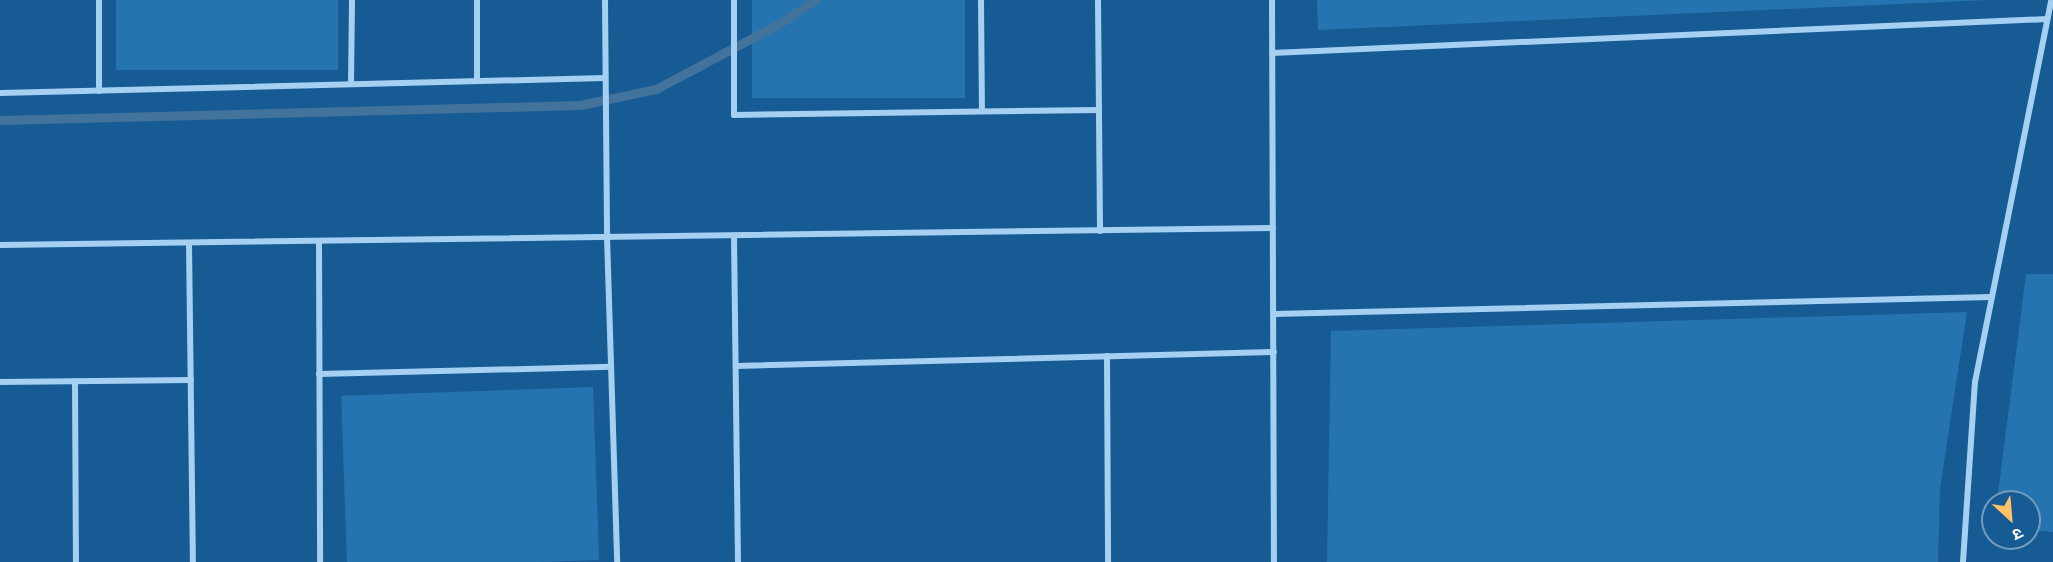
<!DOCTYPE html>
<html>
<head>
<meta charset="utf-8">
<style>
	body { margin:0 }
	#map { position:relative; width:2053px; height:562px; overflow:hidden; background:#165b94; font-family:Mulish,"Noto Sans Devanagari",sans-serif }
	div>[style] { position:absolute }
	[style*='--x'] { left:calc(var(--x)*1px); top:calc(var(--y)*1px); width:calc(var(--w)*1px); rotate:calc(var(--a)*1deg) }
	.green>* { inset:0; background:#2574b0; transform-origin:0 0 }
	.stream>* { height:9px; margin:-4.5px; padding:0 4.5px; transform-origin:4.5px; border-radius:4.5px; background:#42739c }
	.street>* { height:6px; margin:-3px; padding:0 3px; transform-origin:3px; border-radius:3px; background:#a6d0f1 }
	span { translate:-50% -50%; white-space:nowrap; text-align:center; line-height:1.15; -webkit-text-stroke:4.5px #165b94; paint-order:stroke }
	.north { position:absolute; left:1981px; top:490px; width:60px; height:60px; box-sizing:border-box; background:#165b94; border:2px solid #739dbf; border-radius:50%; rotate:154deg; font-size:16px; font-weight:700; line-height:24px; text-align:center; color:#fff }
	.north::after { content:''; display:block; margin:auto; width:21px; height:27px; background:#ffc266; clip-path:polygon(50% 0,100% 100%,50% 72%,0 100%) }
</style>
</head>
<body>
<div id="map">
	<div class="green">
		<div style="left:116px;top:0;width:222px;height:70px"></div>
		<div style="left:752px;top:0;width:213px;height:98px"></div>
		<div style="clip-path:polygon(1317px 0,1988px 0,1318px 30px)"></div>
		<div style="clip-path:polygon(2026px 274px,2053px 274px,2053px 532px,2029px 530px,2029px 502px,1997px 502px)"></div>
		<div style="clip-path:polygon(1967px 312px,1940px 488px,1938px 562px,1327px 562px,1331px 331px)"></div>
		<div style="left:593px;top:387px;width:173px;height:252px;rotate:88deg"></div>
	</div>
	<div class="stream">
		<div style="--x:0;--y:120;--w:580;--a:-1.48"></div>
		<div style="--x:580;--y:105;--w:78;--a:-11.9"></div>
		<div style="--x:656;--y:89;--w:143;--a:-28"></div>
		<div style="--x:782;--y:22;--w:40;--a:-34"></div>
	</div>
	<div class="street">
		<div style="--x:605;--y:0;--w:237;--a:89.5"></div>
		<div style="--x:607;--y:237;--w:325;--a:88.2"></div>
		<div style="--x:734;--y:0;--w:115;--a:90"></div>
		<div style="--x:734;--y:115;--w:365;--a:-0.8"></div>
		<div style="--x:981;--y:0;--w:111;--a:89.5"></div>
		<div style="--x:1098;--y:0;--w:231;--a:89.5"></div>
		<div style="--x:1272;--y:0;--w:562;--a:89.8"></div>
		<div style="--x:1272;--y:53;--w:776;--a:-2.51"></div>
		<div style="--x:477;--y:81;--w:81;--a:-90"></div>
		<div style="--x:351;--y:84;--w:84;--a:-89.3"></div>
		<div style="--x:99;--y:91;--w:91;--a:-90"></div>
		<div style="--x:0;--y:93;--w:605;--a:-1.42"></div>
		<div style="--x:734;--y:236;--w:326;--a:89.3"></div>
		<div style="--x:319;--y:241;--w:321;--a:89.8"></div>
		<div style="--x:189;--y:243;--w:319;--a:89.3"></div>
		<div style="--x:0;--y:245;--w:1273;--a:-0.77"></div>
		<div style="--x:1274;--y:314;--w:718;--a:-1.36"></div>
		<div style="--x:1107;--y:356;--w:206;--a:89.7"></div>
		<div style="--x:736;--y:366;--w:538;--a:-1.49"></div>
		<div style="--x:319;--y:374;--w:292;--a:-1.4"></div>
		<div style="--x:75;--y:381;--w:181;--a:89.7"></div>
		<div style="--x:0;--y:382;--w:191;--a:-0.6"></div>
		<div style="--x:1963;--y:562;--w:180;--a:-86.2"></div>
		<div style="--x:1975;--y:382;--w:389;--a:-78.7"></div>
	</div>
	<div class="north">उ</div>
</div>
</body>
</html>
